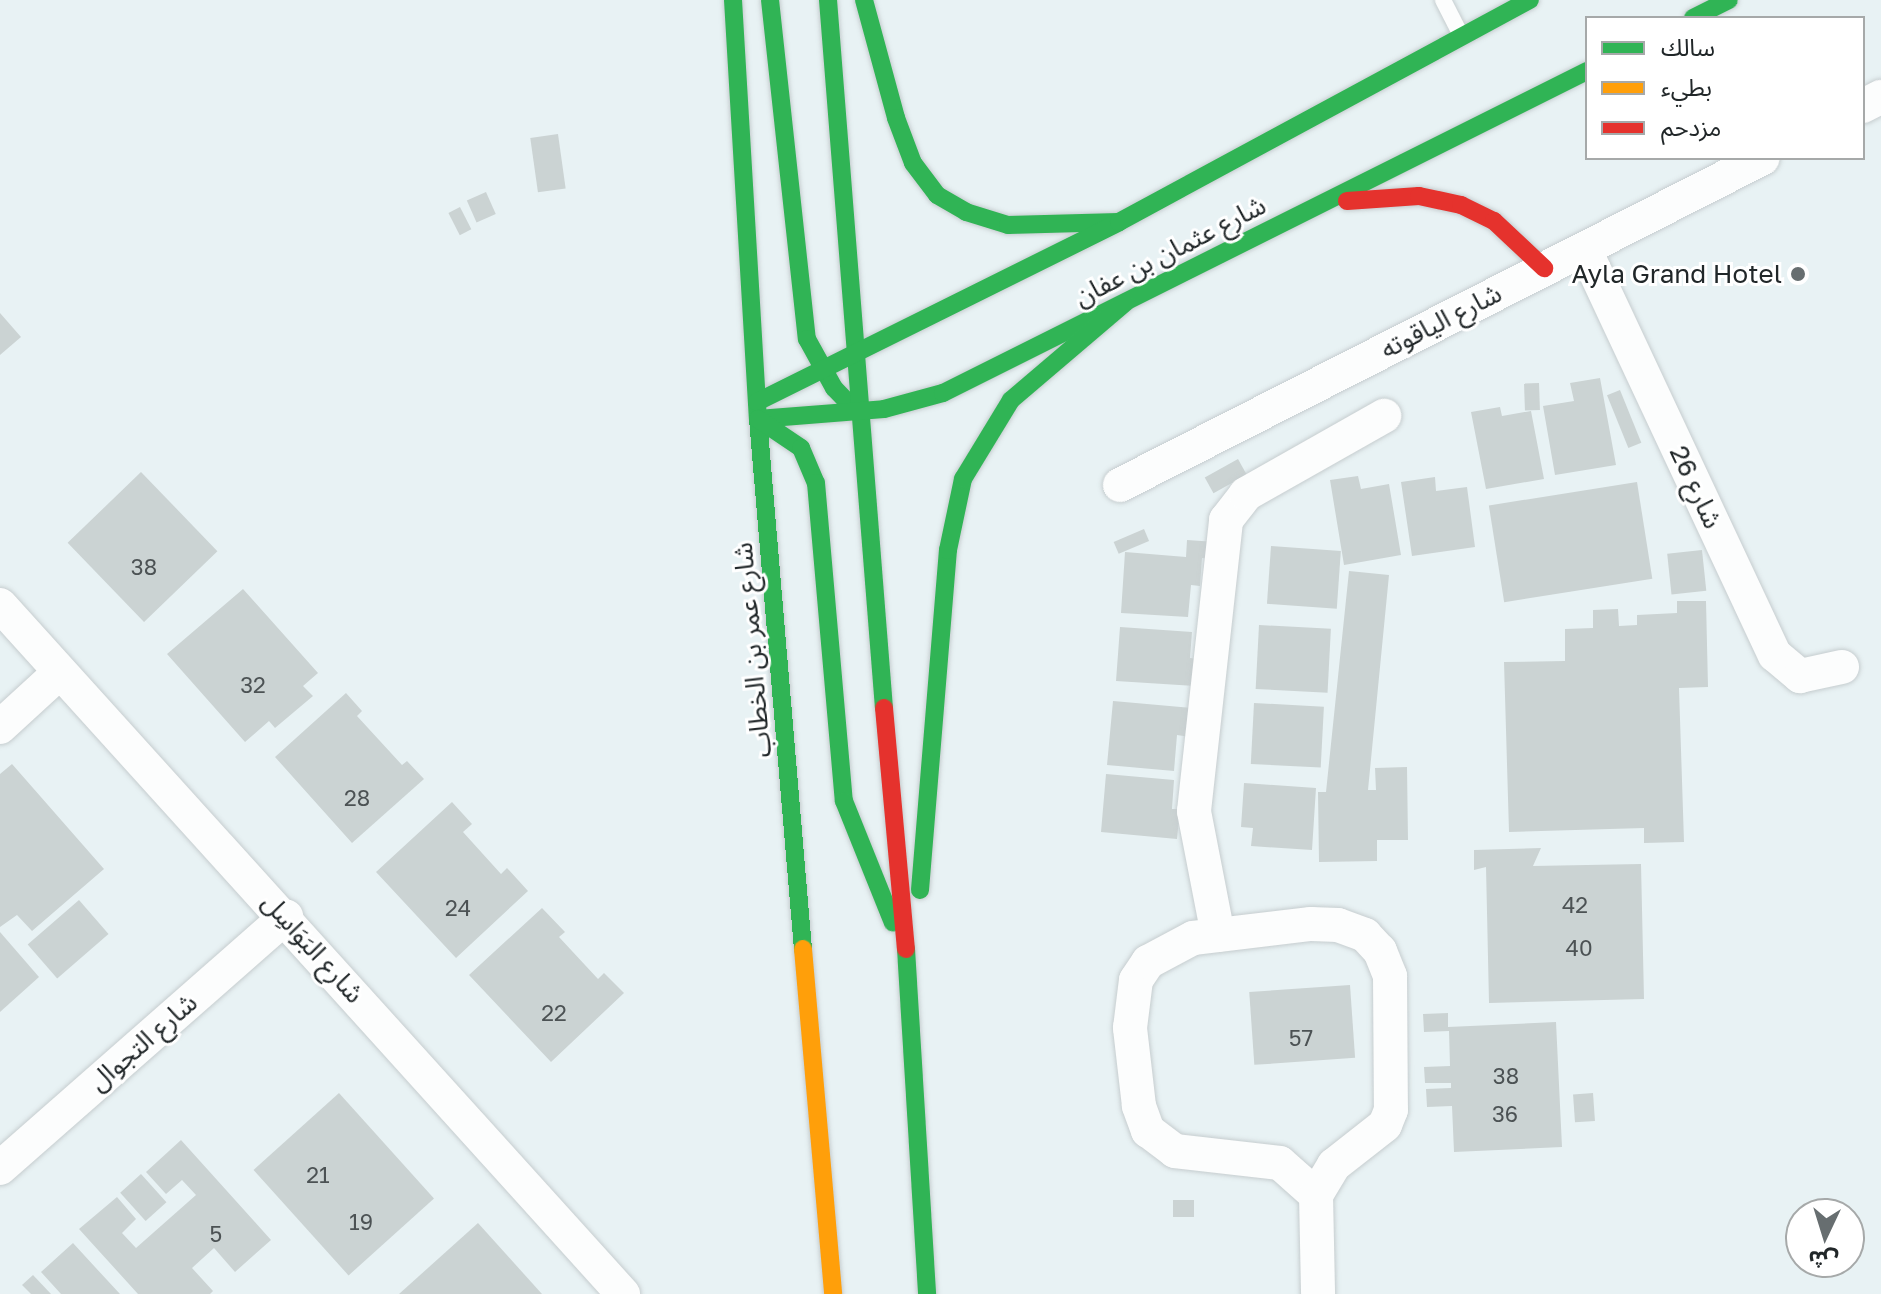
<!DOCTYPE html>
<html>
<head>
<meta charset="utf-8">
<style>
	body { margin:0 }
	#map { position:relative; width:1881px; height:1294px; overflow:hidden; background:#e8f2f4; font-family:"Golos Text","Noto Sans Arabic",sans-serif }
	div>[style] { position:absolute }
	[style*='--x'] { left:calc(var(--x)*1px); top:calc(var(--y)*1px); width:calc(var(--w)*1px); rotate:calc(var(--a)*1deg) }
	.building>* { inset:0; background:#cbd3d3; transform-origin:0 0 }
	.roads { filter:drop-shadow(0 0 2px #c6cdcf) drop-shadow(0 0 2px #c6cdcf) }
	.lane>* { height:16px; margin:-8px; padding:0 8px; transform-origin:8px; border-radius:8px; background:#fcfdfd }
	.street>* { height:34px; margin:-17px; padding:0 17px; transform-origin:17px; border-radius:17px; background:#fcfdfd }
	.fast>* { height:18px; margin:-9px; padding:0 9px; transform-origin:9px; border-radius:9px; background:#30b455 }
	.slow>* { height:18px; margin:-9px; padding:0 9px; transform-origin:9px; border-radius:9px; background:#ff9f0a }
	.jam>* { height:18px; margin:-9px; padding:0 9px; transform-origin:9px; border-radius:9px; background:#e5322d }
	.dots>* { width:22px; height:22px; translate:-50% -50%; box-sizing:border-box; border:4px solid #fff; border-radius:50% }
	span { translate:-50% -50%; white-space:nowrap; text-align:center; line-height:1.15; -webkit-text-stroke:6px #fff; paint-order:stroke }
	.number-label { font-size:22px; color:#4c5254 }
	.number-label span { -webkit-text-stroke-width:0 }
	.street-label { font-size:26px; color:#212729 }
	.poi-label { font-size:26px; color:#212729 }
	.right { translate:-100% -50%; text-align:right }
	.legend { position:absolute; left:1585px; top:16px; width:280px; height:144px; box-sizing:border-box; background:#fff; border:2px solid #a6a9a9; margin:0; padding:10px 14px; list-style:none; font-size:24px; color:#212729 }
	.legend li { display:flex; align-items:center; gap:16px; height:40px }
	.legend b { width:40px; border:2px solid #a6a9a9 }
	.north { position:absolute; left:1785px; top:1198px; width:80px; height:80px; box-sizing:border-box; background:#fff; border:2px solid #a6a9a9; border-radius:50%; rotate:184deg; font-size:22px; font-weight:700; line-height:32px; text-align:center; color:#212729 }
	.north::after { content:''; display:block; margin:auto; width:28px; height:36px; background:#676e70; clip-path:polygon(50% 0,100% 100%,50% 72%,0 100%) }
</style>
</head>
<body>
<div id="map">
	<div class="building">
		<div style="left:558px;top:134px;width:55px;height:28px;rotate:82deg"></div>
		<div style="left:486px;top:192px;width:24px;height:21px;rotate:66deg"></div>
		<div style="left:460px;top:207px;width:25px;height:13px;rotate:63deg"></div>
		<div style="clip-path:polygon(0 313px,21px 337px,0 355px)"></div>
		<div style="clip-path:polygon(1600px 378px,1616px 465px,1555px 475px,1543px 406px,1574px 401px,1570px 383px)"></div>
		<div style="left:1539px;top:383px;width:27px;height:15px;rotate:88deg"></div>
		<div style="left:1620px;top:390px;width:57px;height:14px;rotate:68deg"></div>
		<div style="clip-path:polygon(1500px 407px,1502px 416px,1531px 411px,1544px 479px,1486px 489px,1471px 412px)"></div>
		<div style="left:1238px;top:459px;width:18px;height:38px;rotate:61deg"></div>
		<div style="left:141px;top:472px;width:110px;height:102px;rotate:46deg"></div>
		<div style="clip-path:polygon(1358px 476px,1361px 489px,1389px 484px,1401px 555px,1344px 565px,1330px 480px)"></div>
		<div style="clip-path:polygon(1435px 477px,1436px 491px,1467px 487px,1475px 547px,1412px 556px,1401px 482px)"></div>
		<div style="left:1637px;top:482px;width:98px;height:150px;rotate:81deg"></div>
		<div style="left:1144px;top:529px;width:13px;height:33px;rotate:67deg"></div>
		<div style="clip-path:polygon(1187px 540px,1216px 542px,1215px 559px,1202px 558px,1200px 586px,1191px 585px,1188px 617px,1121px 613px,1125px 552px,1186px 557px)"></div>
		<div style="left:1271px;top:546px;width:70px;height:58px;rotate:4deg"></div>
		<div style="left:1702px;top:550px;width:41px;height:35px;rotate:84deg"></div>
		<div style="clip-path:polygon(1349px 571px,1389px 575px,1368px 790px,1376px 790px,1375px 768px,1407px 767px,1408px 840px,1377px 840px,1377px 861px,1319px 862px,1318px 792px,1326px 792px)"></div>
		<div style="clip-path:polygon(243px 589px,318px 673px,303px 686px,313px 696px,275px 728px,269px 721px,245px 742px,167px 654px)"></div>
		<div style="clip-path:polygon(1677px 601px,1706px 601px,1708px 687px,1679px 688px,1684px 842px,1644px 843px,1644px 828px,1509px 832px,1504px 662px,1565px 661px,1565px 629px,1593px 628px,1593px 610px,1618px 609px,1619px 626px,1637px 625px,1637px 615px,1677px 613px)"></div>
		<div style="left:1259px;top:625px;width:72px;height:64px;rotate:3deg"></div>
		<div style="clip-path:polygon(1120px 627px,1192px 632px,1190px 658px,1198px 659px,1195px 686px,1116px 681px)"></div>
		<div style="clip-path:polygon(346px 693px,362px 711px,357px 716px,402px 765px,407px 761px,424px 779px,352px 843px,275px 757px)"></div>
		<div style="clip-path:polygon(1113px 701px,1192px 708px,1190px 737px,1177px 735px,1174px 771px,1107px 765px)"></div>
		<div style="left:1254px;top:703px;width:70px;height:61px;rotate:3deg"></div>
		<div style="clip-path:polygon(12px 764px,104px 869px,32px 931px,17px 915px,0 927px,0 774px)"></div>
		<div style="clip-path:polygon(1106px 774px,1174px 780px,1172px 809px,1180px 809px,1177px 839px,1101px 832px)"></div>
		<div style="clip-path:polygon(1244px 783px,1316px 788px,1312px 850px,1251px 846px,1253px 828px,1241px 827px)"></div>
		<div style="clip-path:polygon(452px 802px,472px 824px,463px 832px,501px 874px,507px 868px,528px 891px,456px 958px,376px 872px)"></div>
		<div style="clip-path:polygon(1541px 848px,1533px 866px,1641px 864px,1644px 999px,1489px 1003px,1486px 867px,1474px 870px,1474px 850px)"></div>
		<div style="left:79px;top:900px;width:45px;height:68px;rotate:49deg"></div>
		<div style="clip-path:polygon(542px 908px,565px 932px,559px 937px,598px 979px,604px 973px,624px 993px,551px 1062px,469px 975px)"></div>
		<div style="clip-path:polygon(0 932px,39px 977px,0 1012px)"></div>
		<div style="left:1350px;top:985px;width:73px;height:101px;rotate:86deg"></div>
		<div style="clip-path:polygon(1448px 1013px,1448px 1027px,1556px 1022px,1562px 1147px,1454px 1152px,1452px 1106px,1427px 1107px,1426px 1089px,1451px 1088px,1451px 1083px,1425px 1083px,1424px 1067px,1450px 1066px,1449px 1031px,1424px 1032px,1423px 1014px)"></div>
		<div style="left:339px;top:1093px;width:142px;height:115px;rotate:48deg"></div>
		<div style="left:1593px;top:1093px;width:28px;height:20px;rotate:86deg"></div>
		<div style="clip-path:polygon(181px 1140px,271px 1240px,235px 1272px,214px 1248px,192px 1268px,213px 1291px,210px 1294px,138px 1294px,79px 1229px,117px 1197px,136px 1219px,122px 1233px,136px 1248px,196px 1195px,182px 1180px,166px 1194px,146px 1172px)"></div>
		<div style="left:141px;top:1174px;width:38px;height:28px;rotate:48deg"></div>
		<div style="left:1194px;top:1200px;width:17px;height:21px;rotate:90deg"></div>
		<div style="clip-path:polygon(478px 1223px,542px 1294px,399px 1294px)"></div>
		<div style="clip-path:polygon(73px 1243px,95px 1267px,120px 1294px,61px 1294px,41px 1272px)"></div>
		<div style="clip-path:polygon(33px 1275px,51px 1294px,31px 1294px,22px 1285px)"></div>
	</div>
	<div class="roads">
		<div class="lane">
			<div style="--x:1443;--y:0;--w:39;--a:63"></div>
		</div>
		<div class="street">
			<div style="--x:1863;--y:106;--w:20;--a:-27"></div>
			<div style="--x:1585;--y:250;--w:447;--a:64.9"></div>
			<div style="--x:1775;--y:655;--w:33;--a:40"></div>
			<div style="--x:1800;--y:676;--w:43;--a:-12.1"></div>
			<div style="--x:1120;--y:485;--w:721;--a:-26.96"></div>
			<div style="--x:0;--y:605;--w:929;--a:47.88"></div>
			<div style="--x:0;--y:727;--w:81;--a:-42.5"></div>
			<div style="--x:1218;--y:935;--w:126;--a:-101"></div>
			<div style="--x:1194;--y:811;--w:293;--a:-83.7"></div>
			<div style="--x:1226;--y:520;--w:33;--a:-52"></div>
			<div style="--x:1246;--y:494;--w:159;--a:-29.5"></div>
			<div style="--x:0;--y:1168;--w:381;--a:-41.3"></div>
			<div style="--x:1316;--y:1195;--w:48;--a:-138.4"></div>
			<div style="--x:1280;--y:1163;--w:106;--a:-173.5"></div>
			<div style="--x:1175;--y:1151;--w:34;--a:-143"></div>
			<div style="--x:1148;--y:1131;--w:27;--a:-110"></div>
			<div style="--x:1139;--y:1106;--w:79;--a:-96.6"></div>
			<div style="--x:1130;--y:1028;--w:48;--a:-82.9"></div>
			<div style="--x:1136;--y:980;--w:22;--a:-56"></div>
			<div style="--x:1148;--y:962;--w:51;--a:-28.1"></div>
			<div style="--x:1193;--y:938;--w:119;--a:-6.8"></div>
			<div style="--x:1311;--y:924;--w:27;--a:2"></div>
			<div style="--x:1338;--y:925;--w:29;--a:20"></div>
			<div style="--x:1365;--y:935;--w:22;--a:47"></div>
			<div style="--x:1380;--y:951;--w:27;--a:68"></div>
			<div style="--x:1390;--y:976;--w:134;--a:89.6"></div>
			<div style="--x:1391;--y:1110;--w:16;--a:112"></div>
			<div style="--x:1385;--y:1125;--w:65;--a:141.9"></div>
			<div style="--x:1334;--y:1165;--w:35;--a:121"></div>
			<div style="--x:1316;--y:1195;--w:99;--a:88.8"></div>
		</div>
		<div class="fast">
			<div style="--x:733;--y:0;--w:420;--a:86.6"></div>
			<div style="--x:758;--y:419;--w:532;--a:85.15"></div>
			<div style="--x:770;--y:0;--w:341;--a:83.8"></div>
			<div style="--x:807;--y:339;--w:56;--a:61.1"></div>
			<div style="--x:834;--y:388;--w:33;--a:46"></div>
			<div style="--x:828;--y:0;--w:710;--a:85.48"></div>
			<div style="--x:864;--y:0;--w:122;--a:74.8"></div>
			<div style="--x:896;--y:118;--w:48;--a:69.3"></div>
			<div style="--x:913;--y:163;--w:40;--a:53"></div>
			<div style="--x:937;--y:195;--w:34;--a:30"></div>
			<div style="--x:966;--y:212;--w:44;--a:17.2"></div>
			<div style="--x:1008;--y:225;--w:111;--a:-1.5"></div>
			<div style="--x:1693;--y:18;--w:40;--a:-26.6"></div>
			<div style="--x:757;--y:402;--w:404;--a:-26.4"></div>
			<div style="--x:1119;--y:222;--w:467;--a:-28.4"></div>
			<div style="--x:758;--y:419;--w:126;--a:-4.5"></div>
			<div style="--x:884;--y:409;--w:61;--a:-15.2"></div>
			<div style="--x:943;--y:393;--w:720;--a:-26.57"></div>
			<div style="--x:758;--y:419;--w:52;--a:34"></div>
			<div style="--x:801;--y:448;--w:38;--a:67"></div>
			<div style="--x:816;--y:483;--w:319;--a:85"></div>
			<div style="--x:844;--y:801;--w:131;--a:68.1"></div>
			<div style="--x:920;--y:890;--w:341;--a:-85.3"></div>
			<div style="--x:948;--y:550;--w:73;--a:-78.1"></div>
			<div style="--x:963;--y:479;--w:92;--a:-58.7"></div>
			<div style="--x:1011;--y:400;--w:150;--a:-40.4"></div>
			<div style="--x:906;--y:949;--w:346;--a:86.5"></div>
		</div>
		<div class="slow">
			<div style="--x:803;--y:949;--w:346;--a:85"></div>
		</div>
		<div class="jam">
			<div style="--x:1347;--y:201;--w:72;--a:-4"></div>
			<div style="--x:1419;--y:196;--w:43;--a:12.1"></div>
			<div style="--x:1461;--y:205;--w:37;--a:26"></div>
			<div style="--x:1494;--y:221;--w:69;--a:43.2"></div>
			<div style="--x:884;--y:708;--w:242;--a:84.8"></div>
		</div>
	</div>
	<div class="dots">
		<div style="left:1798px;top:274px;background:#676e70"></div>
	</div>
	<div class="number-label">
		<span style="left:144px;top:567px">38</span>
		<span style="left:253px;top:685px">32</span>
		<span style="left:357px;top:798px">28</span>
		<span style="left:1575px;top:905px">42</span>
		<span style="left:458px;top:908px">24</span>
		<span style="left:1579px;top:948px">40</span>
		<span style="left:554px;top:1013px">22</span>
		<span style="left:1301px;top:1038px">57</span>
		<span style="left:1506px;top:1076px">38</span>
		<span style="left:1505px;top:1114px">36</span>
		<span style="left:318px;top:1175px">21</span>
		<span style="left:361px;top:1222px">19</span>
		<span style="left:216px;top:1234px">5</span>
	</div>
	<div class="street-label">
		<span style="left:1170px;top:251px;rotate:-27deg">شارع عثمان بن عفان</span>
		<span style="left:1441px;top:321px;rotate:-27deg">شارع الياقوته</span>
		<span style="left:1696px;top:487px;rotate:65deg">شارع 26</span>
		<span style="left:752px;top:650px;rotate:-95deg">شارع عمر بن الخطاب</span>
		<span style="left:313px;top:948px;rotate:48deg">شارع البَوَاسِل</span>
		<span style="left:143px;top:1042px;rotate:-41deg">شارع التجوال</span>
	</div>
	<div class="poi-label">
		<span class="right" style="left:1782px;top:274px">Ayla Grand Hotel</span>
	</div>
	<ul class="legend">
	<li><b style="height:10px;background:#30b455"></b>سالك</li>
	<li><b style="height:10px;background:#ff9f0a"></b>بطيء</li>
	<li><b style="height:10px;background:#e5322d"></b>مزدحم</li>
	</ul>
	<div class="north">ش</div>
</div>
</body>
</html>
